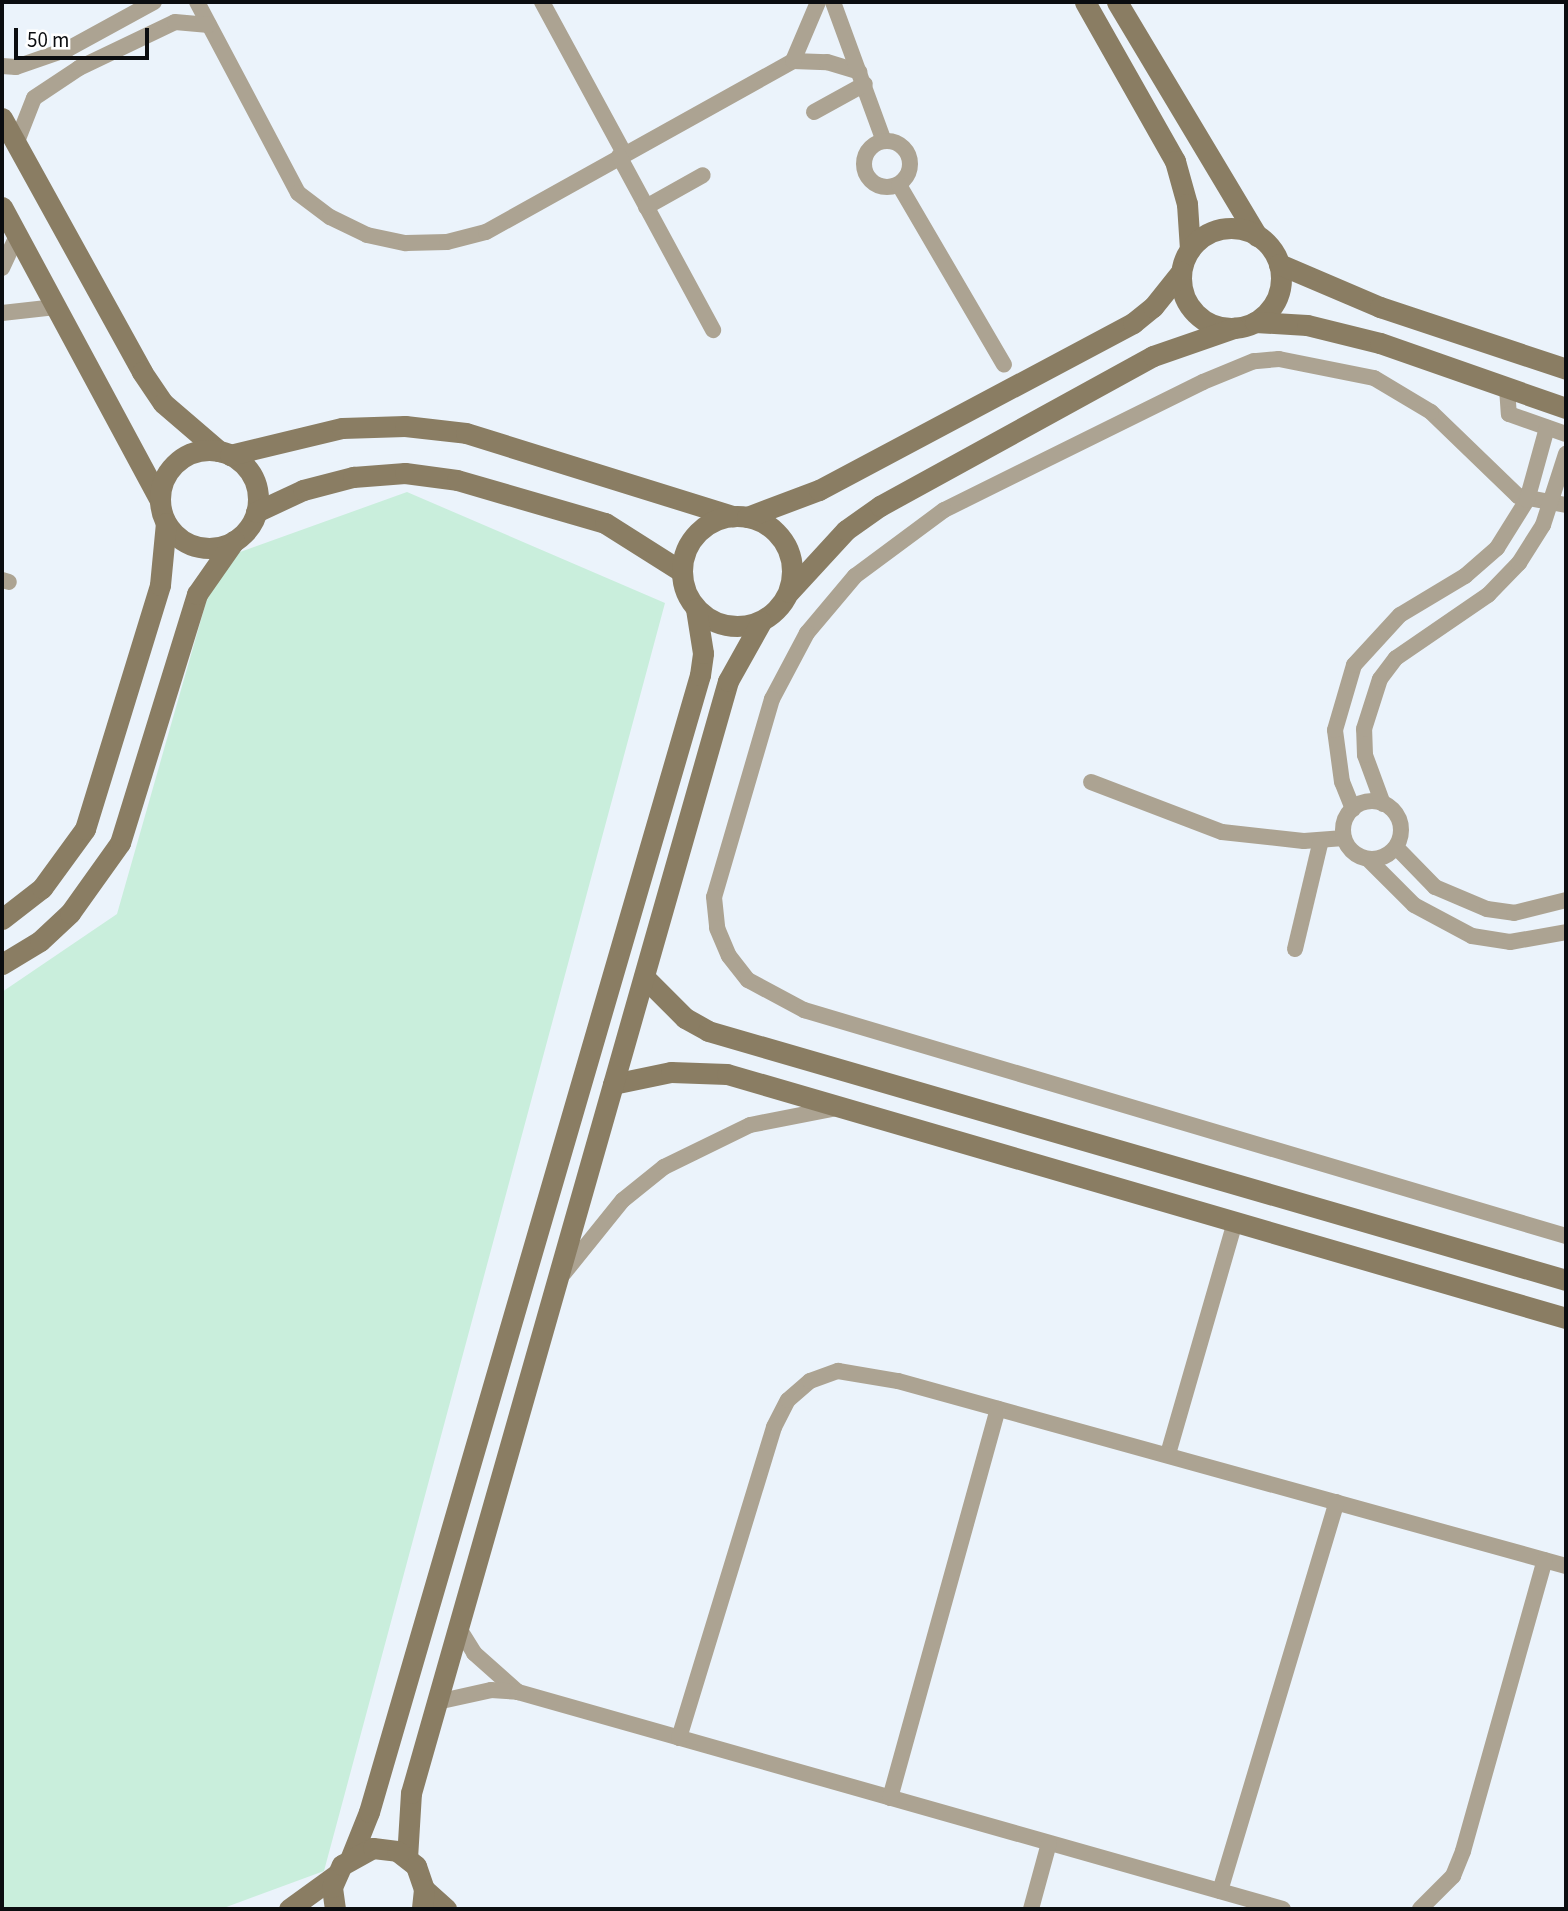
<!DOCTYPE html>
<html>
<head>
<meta charset="utf-8">
<style>
	body { margin:0 }
	#map { position:relative; width:1568px; height:1911px; overflow:hidden; background:#ebf3fb; font-family:"Source Sans 3",sans-serif }
	div>[style] { position:absolute }
	[style*='--x'] { left:calc(var(--x)*1px); top:calc(var(--y)*1px); width:calc(var(--w)*1px); rotate:calc(var(--a)*1deg) }
	.green>* { inset:0; background:#c9eedc }
	.street>* { height:16px; margin:-8px; padding:0 8px; transform-origin:8px; border-radius:8px; background:#aca392 }
	.street>.ring { margin:-8px; padding:0; box-sizing:content-box; background:none; border:16px solid #aca392; border-radius:50% }
	.secondary>* { height:21px; margin:-10.5px; padding:0 10.5px; transform-origin:10.5px; border-radius:10.5px; background:#8a7d63 }
	.secondary>.ring { margin:-10.5px; padding:0; box-sizing:content-box; background:none; border:21px solid #8a7d63; border-radius:50% }
	span { translate:-50% -50%; white-space:nowrap; text-align:center; line-height:1.15; -webkit-text-stroke:5px #fff; paint-order:stroke }
	.frame { position:absolute; inset:0; border:4px solid #0b0d10; pointer-events:none }
	.scale { position:absolute; left:14px; top:28px; width:135px; height:32px; box-sizing:border-box; border:4px solid #0b0d10; border-top:0; padding-left:9px; font-size:21px; line-height:24px; white-space:nowrap; color:#0b0d10; -webkit-text-stroke:5px #fff; paint-order:stroke }
</style>
</head>
<body>
<div id="map">
	<div class="green">
		<div style="clip-path:polygon(407px 492px,665px 603px,324px 1871px,221px 1909px,2px 1909px,2px 992px,117px 914px,218px 560px)"></div>
	</div>
	<div class="street">
		<div style="--x:197;--y:2;--w:216;--a:62.1"></div>
		<div style="--x:298;--y:193;--w:40;--a:37"></div>
		<div style="--x:330;--y:217;--w:41;--a:25.9"></div>
		<div style="--x:367;--y:235;--w:40;--a:12"></div>
		<div style="--x:406;--y:243;--w:41;--a:-1.4"></div>
		<div style="--x:447;--y:242;--w:40;--a:-14.4"></div>
		<div style="--x:486;--y:232;--w:351;--a:-29.1"></div>
		<div style="--x:793;--y:61;--w:34;--a:2"></div>
		<div style="--x:827;--y:62;--w:34;--a:17"></div>
		<div style="--x:542;--y:2;--w:172;--a:61.5"></div>
		<div style="--x:833;--y:2;--w:148;--a:69.9"></div>
		<div style="--x:793;--y:61;--w:64;--a:-67"></div>
		<div style="--x:2;--y:66;--w:14;--a:4"></div>
		<div style="--x:16;--y:67;--w:55;--a:-19.1"></div>
		<div style="--x:68;--y:49;--w:98;--a:-28.7"></div>
		<div style="--x:814;--y:112;--w:58;--a:-28.8"></div>
		<div class="ring" style="left:864px;top:141px;width:30px;height:30px"></div>
		<div style="--x:16;--y:144;--w:49;--a:-68.6"></div>
		<div style="--x:34;--y:98;--w:54;--a:-33.7"></div>
		<div style="--x:79;--y:68;--w:106;--a:-25.6"></div>
		<div style="--x:175;--y:22;--w:34;--a:5"></div>
		<div style="--x:619;--y:156;--w:198;--a:61.6"></div>
		<div style="--x:899;--y:185;--w:208;--a:59.7"></div>
		<div style="--x:646;--y:207;--w:65;--a:-29.3"></div>
		<div style="--x:2;--y:268;--w:35;--a:-65"></div>
		<div style="--x:2;--y:313;--w:54;--a:-6.3"></div>
		<div style="--x:1507;--y:388;--w:26;--a:86"></div>
		<div style="--x:1509;--y:414;--w:60;--a:19.3"></div>
		<div style="--x:1566;--y:505;--w:49;--a:-169.4"></div>
		<div style="--x:1518;--y:496;--w:121;--a:-136"></div>
		<div style="--x:1431;--y:412;--w:66;--a:-149.2"></div>
		<div style="--x:1374;--y:378;--w:97;--a:-168.7"></div>
		<div style="--x:1279;--y:359;--w:25;--a:175"></div>
		<div style="--x:1254;--y:361;--w:55;--a:157.6"></div>
		<div style="--x:1203;--y:382;--w:289;--a:153.7"></div>
		<div style="--x:944;--y:510;--w:111;--a:143.4"></div>
		<div style="--x:855;--y:576;--w:75;--a:130.1"></div>
		<div style="--x:807;--y:633;--w:75;--a:117.9"></div>
		<div style="--x:772;--y:699;--w:206;--a:106.3"></div>
		<div style="--x:714;--y:897;--w:31;--a:84"></div>
		<div style="--x:717;--y:928;--w:30;--a:67"></div>
		<div style="--x:729;--y:956;--w:31;--a:52"></div>
		<div style="--x:748;--y:980;--w:64;--a:28.2"></div>
		<div style="--x:804;--y:1010;--w:795;--a:16.52"></div>
		<div style="--x:2;--y:580;--w:7;--a:16"></div>
		<div style="--x:1091;--y:782;--w:140;--a:20.9"></div>
		<div style="--x:1222;--y:832;--w:82;--a:6.3"></div>
		<div style="--x:1304;--y:841;--w:40;--a:-4.3"></div>
		<div class="ring" style="left:1343px;top:801px;width:42px;height:42px"></div>
		<div style="--x:1383;--y:804;--w:52;--a:-110.2"></div>
		<div style="--x:1365;--y:755;--w:26;--a:-92"></div>
		<div style="--x:1364;--y:729;--w:52;--a:-72.3"></div>
		<div style="--x:1380;--y:679;--w:26;--a:-53"></div>
		<div style="--x:1396;--y:658;--w:112;--a:-34.4"></div>
		<div style="--x:1488;--y:595;--w:45;--a:-45.9"></div>
		<div style="--x:1519;--y:563;--w:45;--a:-57.7"></div>
		<div style="--x:1543;--y:525;--w:75;--a:-72.1"></div>
		<div style="--x:1353;--y:809;--w:29;--a:-112"></div>
		<div style="--x:1342;--y:782;--w:52;--a:-97.7"></div>
		<div style="--x:1335;--y:730;--w:68;--a:-73.7"></div>
		<div style="--x:1354;--y:665;--w:68;--a:-47.4"></div>
		<div style="--x:1400;--y:615;--w:76;--a:-31"></div>
		<div style="--x:1465;--y:576;--w:43;--a:-41.2"></div>
		<div style="--x:1497;--y:548;--w:57;--a:-58"></div>
		<div style="--x:1527;--y:500;--w:75;--a:-74.5"></div>
		<div style="--x:1396;--y:847;--w:56;--a:45.7"></div>
		<div style="--x:1435;--y:887;--w:56;--a:22.9"></div>
		<div style="--x:1487;--y:909;--w:27;--a:8"></div>
		<div style="--x:1514;--y:913;--w:54;--a:-14"></div>
		<div style="--x:1368;--y:859;--w:65;--a:45"></div>
		<div style="--x:1414;--y:905;--w:66;--a:28.1"></div>
		<div style="--x:1472;--y:936;--w:38;--a:9"></div>
		<div style="--x:1510;--y:942;--w:57;--a:-10.1"></div>
		<div style="--x:1295;--y:949;--w:112;--a:-76.6"></div>
		<div style="--x:564;--y:1273;--w:94;--a:-51.1"></div>
		<div style="--x:623;--y:1200;--w:53;--a:-38.8"></div>
		<div style="--x:664;--y:1167;--w:96;--a:-26"></div>
		<div style="--x:750;--y:1125;--w:89;--a:-11.1"></div>
		<div style="--x:1168;--y:1454;--w:241;--a:-73.9"></div>
		<div style="--x:458;--y:1627;--w:31;--a:58"></div>
		<div style="--x:474;--y:1653;--w:59;--a:41.6"></div>
		<div style="--x:437;--y:1702;--w:55;--a:-12.5"></div>
		<div style="--x:491;--y:1690;--w:27;--a:4"></div>
		<div style="--x:518;--y:1692;--w:795;--a:15.84"></div>
		<div style="--x:679;--y:1738;--w:325;--a:-73"></div>
		<div style="--x:774;--y:1427;--w:30;--a:-63"></div>
		<div style="--x:788;--y:1400;--w:29;--a:-41"></div>
		<div style="--x:810;--y:1381;--w:30;--a:-20"></div>
		<div style="--x:838;--y:1371;--w:61;--a:9.5"></div>
		<div style="--x:898;--y:1381;--w:693;--a:15.48"></div>
		<div style="--x:890;--y:1798;--w:404;--a:-74.5"></div>
		<div style="--x:1220;--y:1891;--w:406;--a:-73.3"></div>
		<div style="--x:1031;--y:1909;--w:68;--a:-74.7"></div>
		<div style="--x:1420;--y:1909;--w:47;--a:-45"></div>
		<div style="--x:1453;--y:1876;--w:27;--a:-68"></div>
		<div style="--x:1463;--y:1851;--w:302;--a:-74.3"></div>
	</div>
	<div class="secondary">
		<div style="--x:1085;--y:2;--w:183;--a:60.5"></div>
		<div style="--x:1175;--y:161;--w:45;--a:74.4"></div>
		<div style="--x:1187;--y:204;--w:45;--a:86.2"></div>
		<div style="--x:1117;--y:2;--w:273;--a:59.1"></div>
		<div style="--x:2;--y:118;--w:290;--a:61.1"></div>
		<div style="--x:142;--y:372;--w:37;--a:56"></div>
		<div style="--x:163;--y:403;--w:74;--a:40.6"></div>
		<div style="--x:2;--y:207;--w:332;--a:61.7"></div>
		<div class="ring" style="left:1181px;top:228px;width:79px;height:79px"></div>
		<div style="--x:1279;--y:264;--w:110;--a:23.1"></div>
		<div style="--x:1380;--y:307;--w:196;--a:18.4"></div>
		<div style="--x:1255;--y:322;--w:52;--a:3.3"></div>
		<div style="--x:1307;--y:325;--w:75;--a:13.9"></div>
		<div style="--x:1380;--y:343;--w:197;--a:19.3"></div>
		<div class="ring" style="left:160px;top:450px;width:77px;height:77px"></div>
		<div style="--x:230;--y:455;--w:115;--a:-13.6"></div>
		<div style="--x:342;--y:428;--w:63;--a:-1.8"></div>
		<div style="--x:405;--y:426;--w:61;--a:6.5"></div>
		<div style="--x:466;--y:433;--w:280;--a:17.3"></div>
		<div style="--x:256;--y:512;--w:52;--a:-25.1"></div>
		<div style="--x:303;--y:490;--w:52;--a:-14.6"></div>
		<div style="--x:353;--y:477;--w:52;--a:-4.4"></div>
		<div style="--x:405;--y:473;--w:52;--a:7.7"></div>
		<div style="--x:457;--y:480;--w:154;--a:16.2"></div>
		<div style="--x:605;--y:523;--w:90;--a:32.3"></div>
		<div class="ring" style="left:682px;top:516px;width:89px;height:89px"></div>
		<div style="--x:747;--y:517;--w:77;--a:-20.6"></div>
		<div style="--x:819;--y:490;--w:356;--a:-28"></div>
		<div style="--x:1133;--y:323;--w:26;--a:-39"></div>
		<div style="--x:1153;--y:307;--w:45;--a:-51.3"></div>
		<div style="--x:789;--y:592;--w:84;--a:-47.4"></div>
		<div style="--x:846;--y:530;--w:42;--a:-35.2"></div>
		<div style="--x:880;--y:506;--w:311;--a:-28.8"></div>
		<div style="--x:1153;--y:356;--w:86;--a:-19.1"></div>
		<div style="--x:2;--y:919;--w:51;--a:-37.8"></div>
		<div style="--x:42;--y:888;--w:73;--a:-53.9"></div>
		<div style="--x:85;--y:829;--w:255;--a:-72.9"></div>
		<div style="--x:160;--y:585;--w:62;--a:-84.5"></div>
		<div style="--x:2;--y:964;--w:44;--a:-31.2"></div>
		<div style="--x:40;--y:941;--w:41;--a:-43"></div>
		<div style="--x:70;--y:913;--w:86;--a:-54.5"></div>
		<div style="--x:120;--y:843;--w:261;--a:-72.8"></div>
		<div style="--x:197;--y:594;--w:65;--a:-55.1"></div>
		<div style="--x:644;--y:977;--w:58;--a:45"></div>
		<div style="--x:685;--y:1018;--w:26;--a:29"></div>
		<div style="--x:708;--y:1031;--w:893;--a:16.18"></div>
		<div style="--x:613;--y:1084;--w:59;--a:-11.7"></div>
		<div style="--x:671;--y:1072;--w:56;--a:2"></div>
		<div style="--x:727;--y:1074;--w:874;--a:16.22"></div>
		<div style="--x:351;--y:1857;--w:48;--a:-68.2"></div>
		<div style="--x:369;--y:1812;--w:1184;--a:-73.77"></div>
		<div style="--x:700;--y:675;--w:22;--a:-82"></div>
		<div style="--x:703;--y:653;--w:45;--a:-99"></div>
		<div style="--x:407;--y:1858;--w:65;--a:-86.5"></div>
		<div style="--x:411;--y:1793;--w:1156;--a:-74.09"></div>
		<div style="--x:728;--y:681;--w:68;--a:-60.8"></div>
		<div style="--x:424;--y:1889;--w:30;--a:42"></div>
		<div style="--x:289;--y:1909;--w:58;--a:-35.9"></div>
		<div style="--x:335;--y:1909;--w:22;--a:-98"></div>
		<div style="--x:332;--y:1887;--w:24;--a:-66"></div>
		<div style="--x:342;--y:1865;--w:35;--a:-29"></div>
		<div style="--x:373;--y:1848;--w:24;--a:7"></div>
		<div style="--x:397;--y:1851;--w:24;--a:38"></div>
		<div style="--x:416;--y:1866;--w:24;--a:71"></div>
		<div style="--x:424;--y:1889;--w:20;--a:96"></div>
	</div>
	<div class="frame"></div>
	<div class="scale">50 m</div>
</div>
</body>
</html>
